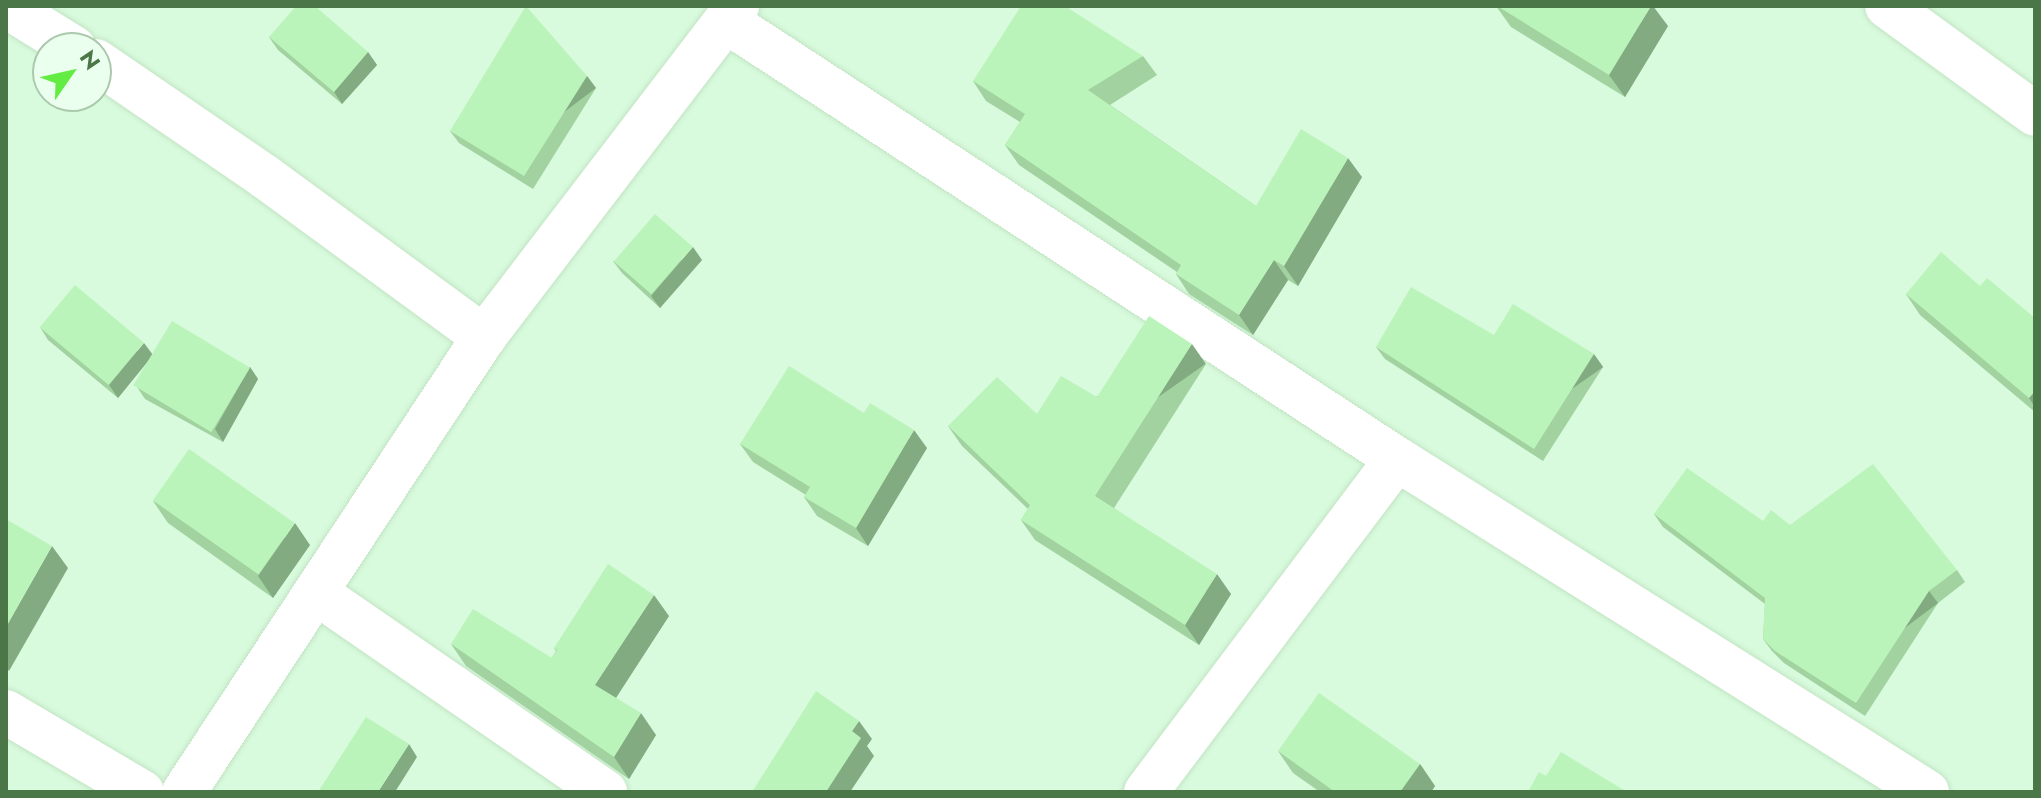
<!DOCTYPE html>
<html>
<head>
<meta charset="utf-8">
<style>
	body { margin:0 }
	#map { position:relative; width:2041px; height:798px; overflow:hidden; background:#e4fde9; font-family:Jost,sans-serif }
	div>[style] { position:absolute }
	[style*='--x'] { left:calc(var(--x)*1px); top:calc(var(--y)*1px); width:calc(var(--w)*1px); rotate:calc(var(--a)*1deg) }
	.residential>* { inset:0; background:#d8fadd }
	.roads { filter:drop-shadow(0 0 2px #c2e4c3) drop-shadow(0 0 2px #c2e4c3) }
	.minor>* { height:44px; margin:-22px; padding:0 22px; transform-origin:22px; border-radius:22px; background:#fff }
	.wall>* { inset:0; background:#a1d2a0 }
	.shaded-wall>* { inset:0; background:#83ab82; transform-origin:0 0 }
	.building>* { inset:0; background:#bbf4ba; transform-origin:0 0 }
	span { translate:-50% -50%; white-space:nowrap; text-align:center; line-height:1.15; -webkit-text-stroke:7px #ebffef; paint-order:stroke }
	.frame { position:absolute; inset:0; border:8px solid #4b7748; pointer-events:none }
	.north { position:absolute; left:32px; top:32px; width:80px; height:80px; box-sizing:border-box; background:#ebffef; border:2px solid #abc9ac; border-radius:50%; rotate:56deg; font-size:22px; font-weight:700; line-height:32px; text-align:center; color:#4b7748 }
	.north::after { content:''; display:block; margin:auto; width:28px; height:36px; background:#63ed43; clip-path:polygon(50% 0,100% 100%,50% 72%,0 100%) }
</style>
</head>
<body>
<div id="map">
	<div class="residential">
		<div style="clip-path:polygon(evenodd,6px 6px,2035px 6px,2035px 792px,6px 792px,6px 6px,48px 48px,96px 48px,96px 96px,48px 96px,48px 48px)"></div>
	</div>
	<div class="roads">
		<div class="minor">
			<div style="--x:6;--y:6;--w:80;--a:31.7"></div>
			<div style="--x:1887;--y:6;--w:183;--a:36.1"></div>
			<div style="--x:726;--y:21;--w:801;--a:33.13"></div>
			<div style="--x:1397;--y:459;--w:626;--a:32.14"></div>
			<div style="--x:96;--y:61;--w:204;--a:34.4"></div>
			<div style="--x:264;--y:176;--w:273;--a:36.2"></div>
			<div style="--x:318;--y:594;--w:349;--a:34.6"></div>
			<div style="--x:6;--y:712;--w:158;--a:30.5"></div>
			<div style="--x:184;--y:792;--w:545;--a:-56.6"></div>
			<div style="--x:484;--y:337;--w:417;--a:-52.6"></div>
			<div style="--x:1146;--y:792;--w:417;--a:-53"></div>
		</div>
	</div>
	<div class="wall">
		<div style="clip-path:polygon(1496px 6px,1668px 26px,1625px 97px,1511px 27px)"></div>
		<div style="clip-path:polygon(269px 37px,368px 52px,377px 65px,342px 104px,278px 50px)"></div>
		<div style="clip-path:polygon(1143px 56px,1157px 75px,1110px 105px,1256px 206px,1362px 177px,1298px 286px,1288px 280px,1253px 335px,1189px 294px,1176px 274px,1177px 272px,1019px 165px,1005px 145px,1020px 122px,986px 101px,973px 81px)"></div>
		<div style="clip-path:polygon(587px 76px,596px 88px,533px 189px,459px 143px,450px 131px)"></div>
		<div style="clip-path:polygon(702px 260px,660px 308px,622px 273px,613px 261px)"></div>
		<div style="clip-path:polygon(1980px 286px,2035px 318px,2035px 412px,1920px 315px,1906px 294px)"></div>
		<div style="clip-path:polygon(40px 327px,153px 355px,118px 398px,48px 340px)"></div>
		<div style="clip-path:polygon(1494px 335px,1603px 367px,1543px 461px,1385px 359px,1376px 347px)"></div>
		<div style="clip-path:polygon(1206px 364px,1114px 508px,1231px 594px,1199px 645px,1035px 540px,1021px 520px,1028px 509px,962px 446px,948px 426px,1037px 414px)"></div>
		<div style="clip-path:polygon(250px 367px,258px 379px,223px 442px,145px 399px,137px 387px)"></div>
		<div style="clip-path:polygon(864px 413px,927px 448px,868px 546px,817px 516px,804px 497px,806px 495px,753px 462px,740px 444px)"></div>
		<div style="clip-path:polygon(153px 501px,310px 545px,273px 598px,168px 523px)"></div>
		<div style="clip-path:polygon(1654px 514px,1763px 521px,1790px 525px,1957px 570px,1965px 582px,1938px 603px,1865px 716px,1784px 663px,1772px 651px,1763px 639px,1765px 604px,1663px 527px)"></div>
		<div style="clip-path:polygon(669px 616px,616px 698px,656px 735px,629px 779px,466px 666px,451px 644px,552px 658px,556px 651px,554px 648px)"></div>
		<div style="clip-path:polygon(1278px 751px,1420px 764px,1435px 786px,1431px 792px,1320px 792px,1293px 773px)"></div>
	</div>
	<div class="shaded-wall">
		<div style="clip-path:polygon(1651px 6px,1653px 6px,1668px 26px,1625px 97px,1609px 75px)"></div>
		<div style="clip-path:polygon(368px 52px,377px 65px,342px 104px,334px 92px)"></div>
		<div style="left:587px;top:76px;width:15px;height:118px;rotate:53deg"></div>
		<div style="clip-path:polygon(1348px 158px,1362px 177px,1298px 286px,1284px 266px)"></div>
		<div style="clip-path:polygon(693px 247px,702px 260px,660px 308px,651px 296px)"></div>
		<div style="clip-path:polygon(1274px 260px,1288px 280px,1253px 335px,1239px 315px)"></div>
		<div style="clip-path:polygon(144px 343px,153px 355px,118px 398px,109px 385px)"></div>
		<div style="left:1192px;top:344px;width:24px;height:180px;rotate:55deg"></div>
		<div style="left:1594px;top:354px;width:16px;height:112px;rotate:55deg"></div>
		<div style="clip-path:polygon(250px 367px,258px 379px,223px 442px,215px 429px)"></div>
		<div style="clip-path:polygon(2035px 391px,2035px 407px,2029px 398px)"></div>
		<div style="clip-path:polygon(914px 430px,927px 448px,868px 546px,856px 528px)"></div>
		<div style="clip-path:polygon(295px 523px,310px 545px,273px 598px,258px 576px)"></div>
		<div style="clip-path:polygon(52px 546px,68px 568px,9px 671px,6px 667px,6px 627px)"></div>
		<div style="clip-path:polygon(1217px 574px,1231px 594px,1199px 645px,1185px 625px)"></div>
		<div style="left:1929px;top:591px;width:15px;height:134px;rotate:53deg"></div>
		<div style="clip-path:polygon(654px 595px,669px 616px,610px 707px,595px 685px)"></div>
		<div style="clip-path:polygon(641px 713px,656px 735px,629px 779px,614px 757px)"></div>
		<div style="clip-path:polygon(859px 721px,872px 739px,867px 746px,874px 756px,850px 792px,826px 792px,852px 731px)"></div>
		<div style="clip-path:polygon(409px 744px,417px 757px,395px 792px,378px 792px)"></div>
		<div style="clip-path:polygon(1420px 764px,1435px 786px,1431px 792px,1400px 792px)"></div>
	</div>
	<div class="building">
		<div style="clip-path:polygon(296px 6px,315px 6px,368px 52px,334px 92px,269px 37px)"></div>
		<div style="clip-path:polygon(526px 6px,587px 76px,524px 176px,450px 131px)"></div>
		<div style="clip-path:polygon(1021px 6px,1065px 6px,1143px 56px,1088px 90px,1256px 206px,1301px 129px,1348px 158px,1284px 266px,1274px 260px,1239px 315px,1176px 274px,1181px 265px,1005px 145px,1025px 114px,973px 81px)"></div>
		<div style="clip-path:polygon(1497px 6px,1651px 6px,1609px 75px)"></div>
		<div style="left:655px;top:214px;width:50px;height:63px;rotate:41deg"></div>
		<div style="clip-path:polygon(1941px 252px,1980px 286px,1987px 278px,2035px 318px,2035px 391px,2029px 398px,1906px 294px)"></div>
		<div style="left:75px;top:285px;width:90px;height:55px;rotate:40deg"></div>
		<div style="clip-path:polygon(1411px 287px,1494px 335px,1513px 304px,1594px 354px,1534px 449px,1376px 347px)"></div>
		<div style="clip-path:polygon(1149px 316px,1192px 344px,1095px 496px,1217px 574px,1185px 625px,1021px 520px,1030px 505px,948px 426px,997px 377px,1037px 414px,1061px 376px,1097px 397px)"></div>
		<div style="left:172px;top:321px;width:91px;height:75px;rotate:31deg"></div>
		<div style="clip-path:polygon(789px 366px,864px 413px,870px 403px,914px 430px,856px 528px,804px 497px,810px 487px,740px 444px)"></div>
		<div style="left:189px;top:449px;width:129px;height:63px;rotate:35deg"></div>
		<div style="clip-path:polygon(1873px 464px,1957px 570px,1929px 591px,1856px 703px,1775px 651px,1763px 639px,1765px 598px,1654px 514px,1687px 468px,1763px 521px,1771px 510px,1790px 525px)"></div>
		<div style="clip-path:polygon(6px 519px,52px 546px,6px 627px)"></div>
		<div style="clip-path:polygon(608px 564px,654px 595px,595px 685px,641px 713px,614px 757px,451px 644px,473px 609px,552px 658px,557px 650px,554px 648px)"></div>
		<div style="clip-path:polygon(816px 691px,859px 721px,852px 731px,861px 738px,826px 792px,752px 792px)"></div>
		<div style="clip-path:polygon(1319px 693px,1420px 764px,1400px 792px,1335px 792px,1278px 751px)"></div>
		<div style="clip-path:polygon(366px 717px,409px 744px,378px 792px,318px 792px)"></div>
		<div style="clip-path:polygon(1561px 752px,1627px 792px,1528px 792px,1539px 772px,1546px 776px)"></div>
	</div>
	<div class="frame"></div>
	<div class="north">N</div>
</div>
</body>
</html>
